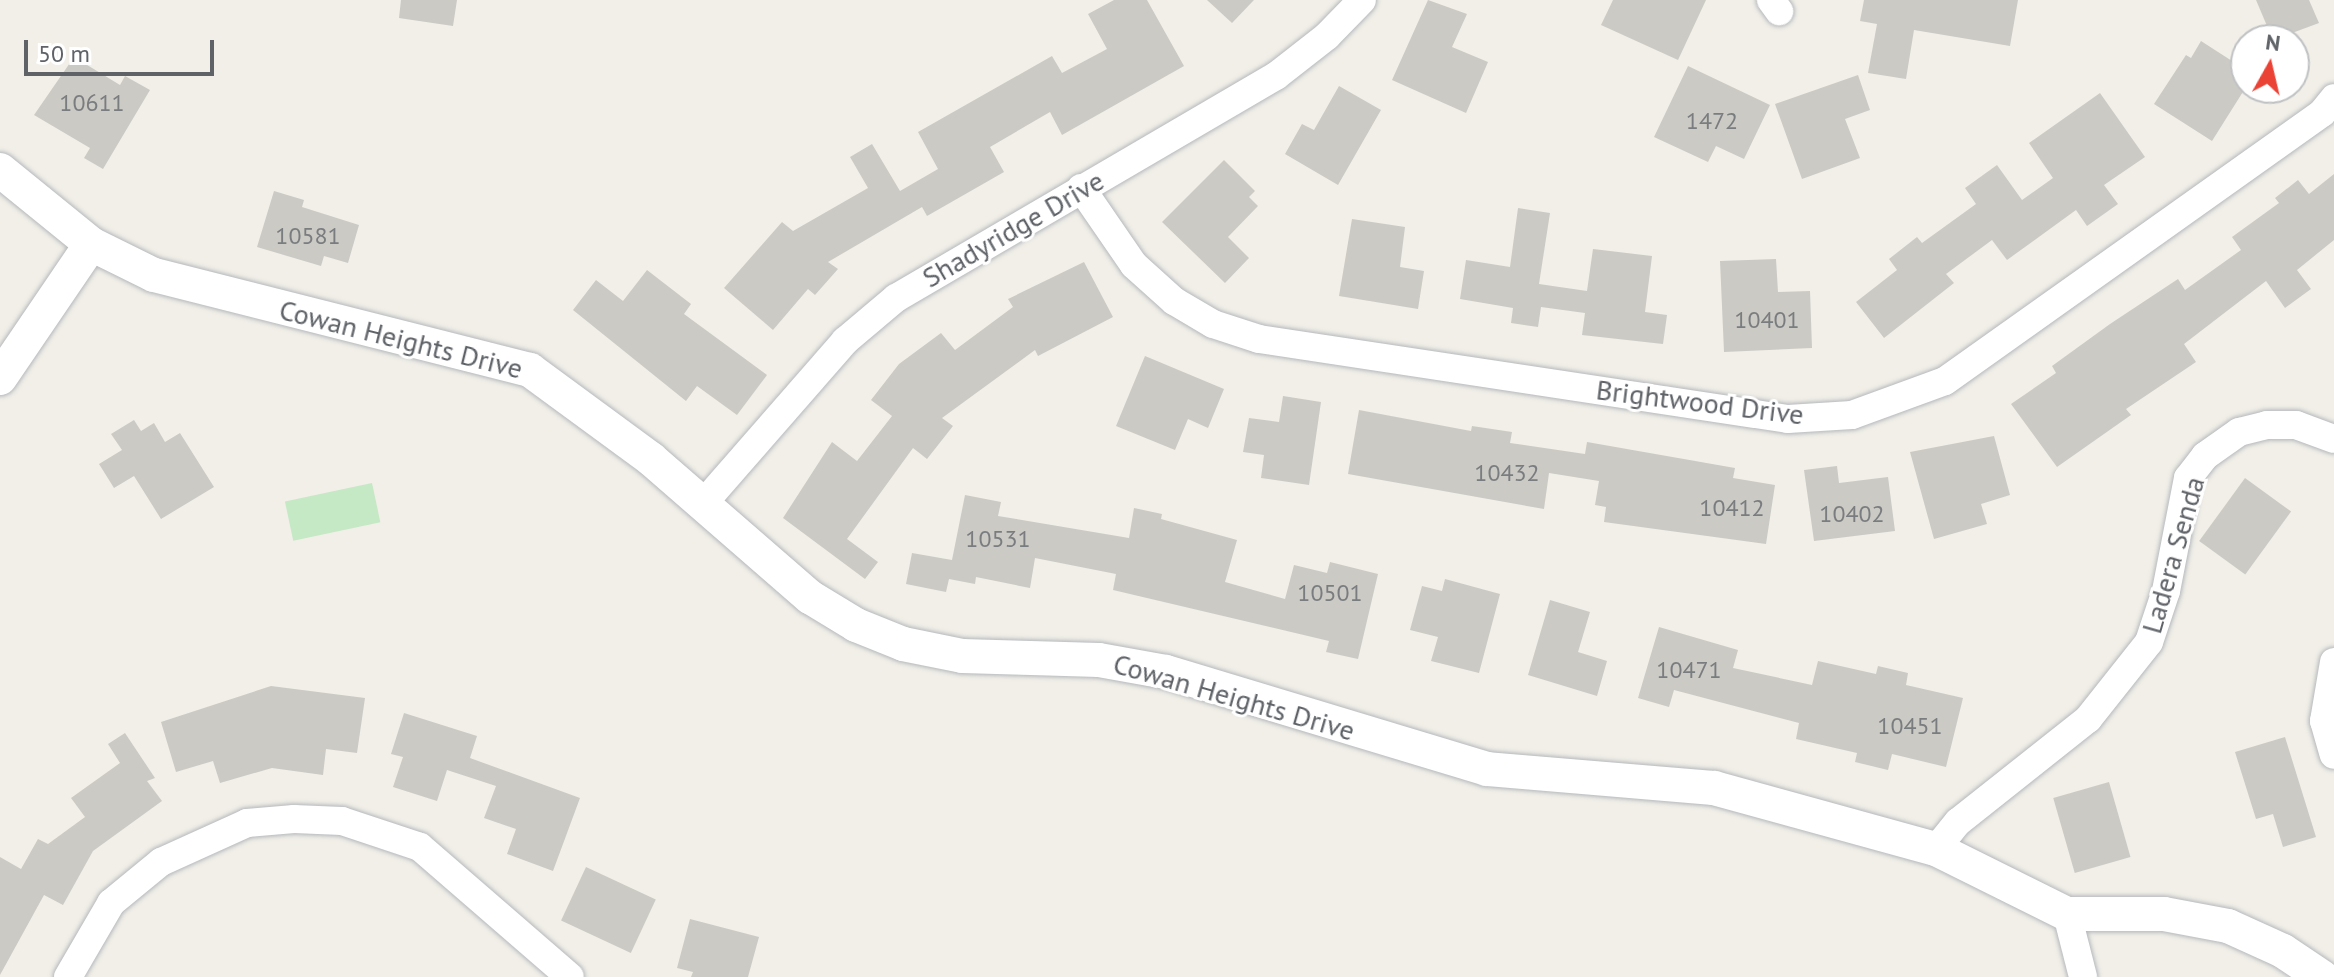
<!DOCTYPE html>
<html>
<head>
<meta charset="utf-8">
<style>
	body { margin:0 }
	#map { position:relative; width:2334px; height:977px; overflow:hidden; background:#f1efe8; font-family:"PT Sans",sans-serif }
	div>[style] { position:absolute }
	[style*='--x'] { left:calc(var(--x)*1px); top:calc(var(--y)*1px); width:calc(var(--w)*1px); rotate:calc(var(--a)*1deg) }
	.green>* { inset:0; background:#c5e8c5; transform-origin:0 0 }
	.building>* { inset:0; background:#cccac5; transform-origin:0 0 }
	.roads { filter:drop-shadow(0 0 2px #b5b8bc) drop-shadow(0 0 2px #b5b8bc) }
	.minor>* { height:28px; margin:-14px; padding:0 14px; transform-origin:14px; border-radius:14px; background:#fff }
	.tertiary>* { height:34px; margin:-17px; padding:0 17px; transform-origin:17px; border-radius:17px; background:#fff }
	span { translate:-50% -50%; white-space:nowrap; text-align:center; line-height:1.15; -webkit-text-stroke:6px #fff; paint-order:stroke }
	.number-label { font-size:24px; color:#7a7d7f }
	.number-label span { -webkit-text-stroke-width:0 }
	.street-label { font-size:28px; color:#5f6368 }
	.north { position:absolute; left:2230px; top:24px; width:80px; height:80px; box-sizing:border-box; background:#fff; border:2px solid #bfc1c3; border-radius:50%; rotate:8deg; font-size:22px; font-weight:700; line-height:32px; text-align:center; color:#5f6368 }
	.north::after { content:''; display:block; margin:auto; width:28px; height:36px; background:#ea4335; clip-path:polygon(50% 0,100% 100%,50% 72%,0 100%) }
	.scale { position:absolute; left:24px; top:40px; width:190px; height:36px; box-sizing:border-box; border:4px solid #5f6368; border-top:0; padding-left:10px; font-size:24px; line-height:28px; white-space:nowrap; color:#5f6368; -webkit-text-stroke:6px #fff; paint-order:stroke }
</style>
</head>
<body>
<div id="map">
	<div class="green">
		<div style="left:372px;top:483px;width:40px;height:89px;rotate:78deg"></div>
	</div>
	<div class="building">
		<div style="clip-path:polygon(401px 0,457px 0,453px 26px,399px 18px)"></div>
		<div style="clip-path:polygon(1114px 0,1147px 0,1184px 66px,1062px 135px,1050px 112px,990px 147px,1004px 172px,927px 216px,922px 207px,828px 262px,838px 269px,815px 295px,808px 289px,773px 330px,724px 288px,782px 222px,793px 231px,868px 188px,850px 157px,872px 144px,900px 191px,938px 169px,918px 132px,1052px 56px,1062px 73px,1107px 49px,1088px 14px)"></div>
		<div style="clip-path:polygon(1207px 0,1254px 0,1232px 23px)"></div>
		<div style="clip-path:polygon(1428px 0,1467px 14px,1452px 47px,1488px 62px,1466px 113px,1392px 80px)"></div>
		<div style="clip-path:polygon(1613px 0,1706px 0,1678px 60px,1601px 25px)"></div>
		<div style="clip-path:polygon(1864px 0,2018px 0,2010px 46px,1914px 30px,1906px 79px,1868px 73px,1877px 24px,1860px 21px)"></div>
		<div style="clip-path:polygon(2256px 0,2309px 0,2319px 23px,2273px 40px)"></div>
		<div style="clip-path:polygon(2201px 41px,2246px 70px,2246px 87px,2212px 141px,2154px 104px,2186px 55px,2191px 58px)"></div>
		<div style="clip-path:polygon(74px 57px,120px 85px,125px 76px,150px 90px,103px 169px,84px 158px,90px 148px,34px 115px)"></div>
		<div style="clip-path:polygon(1688px 66px,1770px 105px,1744px 159px,1716px 146px,1708px 162px,1654px 137px)"></div>
		<div style="clip-path:polygon(1858px 75px,1870px 110px,1845px 119px,1860px 158px,1802px 179px,1775px 104px)"></div>
		<div style="clip-path:polygon(1339px 86px,1381px 110px,1338px 185px,1285px 154px,1302px 124px,1314px 130px)"></div>
		<div style="clip-path:polygon(2100px 93px,2145px 157px,2104px 185px,2118px 204px,2087px 226px,2076px 210px,2007px 260px,1992px 240px,1946px 274px,1954px 283px,1884px 338px,1856px 302px,1897px 270px,1889px 259px,1917px 237px,1922px 243px,1976px 204px,1965px 188px,1997px 165px,2022px 200px,2053px 178px,2029px 143px)"></div>
		<div style="clip-path:polygon(1224px 160px,1255px 191px,1249px 197px,1258px 206px,1228px 237px,1249px 258px,1225px 283px,1162px 222px)"></div>
		<div style="clip-path:polygon(2334px 174px,2334px 240px,2297px 270px,2311px 289px,2285px 308px,2266px 281px,2184px 344px,2196px 362px,2126px 409px,2131px 415px,2057px 467px,2011px 404px,2056px 373px,2052px 366px,2110px 324px,2178px 279px,2185px 290px,2241px 250px,2232px 237px,2279px 203px,2275px 198px,2298px 180px,2309px 194px)"></div>
		<div style="clip-path:polygon(274px 191px,304px 200px,302px 207px,359px 225px,348px 263px,324px 256px,321px 266px,257px 247px)"></div>
		<div style="clip-path:polygon(1518px 208px,1550px 213px,1539px 284px,1587px 291px,1593px 249px,1652px 256px,1645px 312px,1667px 315px,1663px 344px,1582px 335px,1585px 313px,1541px 307px,1538px 327px,1511px 323px,1513px 308px,1460px 299px,1466px 260px,1510px 267px)"></div>
		<div style="clip-path:polygon(1352px 219px,1405px 227px,1400px 267px,1424px 271px,1418px 309px,1339px 296px)"></div>
		<div style="clip-path:polygon(1776px 259px,1778px 292px,1810px 291px,1812px 348px,1724px 352px,1720px 261px)"></div>
		<div style="clip-path:polygon(1084px 262px,1113px 317px,1038px 356px,1035px 350px,942px 418px,953px 426px,927px 459px,913px 448px,847px 539px,878px 562px,865px 579px,783px 518px,832px 442px,857px 461px,892px 416px,871px 400px,899px 364px,941px 333px,955px 350px,1013px 307px,1008px 299px)"></div>
		<div style="clip-path:polygon(647px 270px,691px 304px,684px 314px,767px 375px,737px 415px,697px 386px,686px 401px,573px 310px,596px 280px,623px 301px)"></div>
		<div style="clip-path:polygon(1145px 356px,1224px 389px,1208px 428px,1188px 419px,1175px 450px,1116px 426px)"></div>
		<div style="clip-path:polygon(1283px 396px,1321px 402px,1309px 485px,1261px 478px,1264px 455px,1243px 452px,1249px 418px,1279px 422px)"></div>
		<div style="clip-path:polygon(1359px 410px,1471px 431px,1472px 426px,1512px 432px,1510px 443px,1585px 454px,1587px 442px,1735px 468px,1733px 478px,1775px 485px,1766px 544px,1604px 522px,1606px 507px,1595px 505px,1599px 481px,1549px 473px,1544px 509px,1348px 474px)"></div>
		<div style="clip-path:polygon(134px 420px,141px 431px,154px 423px,165px 442px,180px 433px,214px 487px,161px 519px,134px 476px,114px 488px,99px 464px,122px 450px,111px 434px)"></div>
		<div style="clip-path:polygon(1994px 436px,2010px 495px,1981px 504px,1987px 524px,1934px 539px,1910px 452px)"></div>
		<div style="clip-path:polygon(1837px 466px,1839px 483px,1888px 477px,1895px 531px,1814px 541px,1804px 470px)"></div>
		<div style="left:2245px;top:478px;width:57px;height:78px;rotate:36deg"></div>
		<div style="clip-path:polygon(965px 495px,1001px 502px,998px 516px,1129px 538px,1134px 508px,1162px 514px,1161px 519px,1237px 540px,1225px 582px,1285px 599px,1294px 565px,1327px 573px,1330px 562px,1378px 574px,1358px 659px,1326px 652px,1329px 641px,1113px 590px,1116px 574px,1035px 558px,1030px 588px,976px 577px,975px 584px,949px 579px,946px 592px,906px 584px,912px 553px,952px 560px)"></div>
		<div style="clip-path:polygon(1445px 579px,1500px 594px,1479px 673px,1431px 661px,1438px 637px,1410px 630px,1422px 586px,1442px 591px)"></div>
		<div style="clip-path:polygon(1550px 600px,1590px 612px,1578px 652px,1607px 661px,1597px 696px,1528px 675px)"></div>
		<div style="clip-path:polygon(1659px 627px,1738px 650px,1733px 668px,1812px 685px,1818px 661px,1876px 674px,1878px 666px,1908px 673px,1906px 685px,1963px 698px,1946px 767px,1892px 754px,1888px 770px,1855px 762px,1857px 753px,1796px 739px,1799px 723px,1674px 690px,1669px 707px,1638px 698px)"></div>
		<div style="clip-path:polygon(271px 686px,365px 698px,357px 753px,326px 749px,323px 775px,272px 768px,220px 783px,213px 761px,176px 772px,161px 722px)"></div>
		<div style="clip-path:polygon(404px 713px,477px 736px,470px 758px,580px 798px,553px 871px,507px 854px,516px 829px,484px 818px,496px 786px,447px 770px,437px 801px,393px 787px,403px 757px,391px 754px)"></div>
		<div style="clip-path:polygon(125px 733px,155px 778px,147px 781px,162px 801px,93px 851px,63px 905px,44px 895px,0 975px,0 857px,21px 869px,38px 839px,48px 844px,85px 817px,71px 798px,120px 763px,108px 744px)"></div>
		<div style="clip-path:polygon(2285px 737px,2316px 837px,2283px 847px,2273px 814px,2256px 819px,2235px 752px)"></div>
		<div style="left:2109px;top:782px;width:78px;height:58px;rotate:74deg"></div>
		<div style="left:586px;top:867px;width:77px;height:59px;rotate:25deg"></div>
		<div style="clip-path:polygon(690px 919px,759px 937px,748px 977px,691px 977px,693px 972px,677px 968px)"></div>
	</div>
	<div class="roads">
		<div class="minor">
			<div style="--x:1771;--y:0;--w:14;--a:54"></div>
			<div style="--x:1081;--y:188;--w:93;--a:55.5"></div>
			<div style="--x:1134;--y:265;--w:54;--a:42"></div>
			<div style="--x:1174;--y:301;--w:45;--a:30.5"></div>
			<div style="--x:1213;--y:324;--w:48;--a:18.1"></div>
			<div style="--x:1259;--y:339;--w:535;--a:8.6"></div>
			<div style="--x:1788;--y:419;--w:64;--a:-3.6"></div>
			<div style="--x:1852;--y:415;--w:99;--a:-20.1"></div>
			<div style="--x:1945;--y:381;--w:463;--a:-35.4"></div>
			<div style="--x:2322;--y:113;--w:19;--a:-51"></div>
			<div style="--x:702;--y:505;--w:218;--a:-48.9"></div>
			<div style="--x:845;--y:341;--w:67;--a:-40.1"></div>
			<div style="--x:896;--y:298;--w:440;--a:-30.3"></div>
			<div style="--x:1276;--y:76;--w:65;--a:-38.1"></div>
			<div style="--x:1327;--y:36;--w:50;--a:-45.8"></div>
			<div style="--x:2334;--y:662;--w:60;--a:99.6"></div>
			<div style="--x:2324;--y:721;--w:35;--a:74"></div>
			<div style="--x:1936;--y:849;--w:35;--a:-51"></div>
			<div style="--x:1958;--y:822;--w:166;--a:-38.4"></div>
			<div style="--x:2088;--y:719;--w:98;--a:-51.6"></div>
			<div style="--x:2149;--y:642;--w:54;--a:-71.6"></div>
			<div style="--x:2166;--y:591;--w:115;--a:-79"></div>
			<div style="--x:2188;--y:478;--w:28;--a:-52"></div>
			<div style="--x:2205;--y:456;--w:42;--a:-35.2"></div>
			<div style="--x:2239;--y:432;--w:29;--a:-14"></div>
			<div style="--x:2267;--y:425;--w:29;--a:0"></div>
			<div style="--x:2296;--y:425;--w:40;--a:20.2"></div>
			<div style="--x:2067;--y:914;--w:65;--a:75.7"></div>
			<div style="--x:68;--y:977;--w:86;--a:-59.8"></div>
			<div style="--x:111;--y:903;--w:65;--a:-39.4"></div>
			<div style="--x:161;--y:862;--w:94;--a:-24.4"></div>
			<div style="--x:247;--y:823;--w:47;--a:-4.9"></div>
			<div style="--x:294;--y:819;--w:48;--a:2.4"></div>
			<div style="--x:342;--y:821;--w:82;--a:18.4"></div>
			<div style="--x:420;--y:847;--w:198;--a:40.9"></div>
		</div>
		<div class="tertiary">
			<div style="--x:0;--y:170;--w:117;--a:39.1"></div>
			<div style="--x:91;--y:244;--w:70;--a:26.2"></div>
			<div style="--x:154;--y:275;--w:388;--a:14.2"></div>
			<div style="--x:530;--y:370;--w:150;--a:36.3"></div>
			<div style="--x:651;--y:459;--w:211;--a:41"></div>
			<div style="--x:810;--y:597;--w:54;--a:31.3"></div>
			<div style="--x:856;--y:625;--w:51;--a:22"></div>
			<div style="--x:903;--y:644;--w:60;--a:11.5"></div>
			<div style="--x:962;--y:656;--w:137;--a:1.7"></div>
			<div style="--x:1099;--y:660;--w:68;--a:10.2"></div>
			<div style="--x:1166;--y:672;--w:335;--a:16.8"></div>
			<div style="--x:1487;--y:769;--w:228;--a:4.8"></div>
			<div style="--x:1714;--y:788;--w:230;--a:15.4"></div>
			<div style="--x:1936;--y:849;--w:146;--a:26.4"></div>
			<div style="--x:2067;--y:914;--w:97;--a:0"></div>
			<div style="--x:2164;--y:914;--w:65;--a:10.6"></div>
			<div style="--x:2228;--y:926;--w:60;--a:24.4"></div>
			<div style="--x:2283;--y:951;--w:47;--a:33.7"></div>
			<div style="--x:0;--y:378;--w:162;--a:-55.8"></div>
		</div>
	</div>
	<div class="number-label">
		<span style="left:92px;top:103px">10611</span>
		<span style="left:1712px;top:121px">1472</span>
		<span style="left:308px;top:236px">10581</span>
		<span style="left:1767px;top:320px">10401</span>
		<span style="left:1507px;top:473px">10432</span>
		<span style="left:1732px;top:508px">10412</span>
		<span style="left:1852px;top:514px">10402</span>
		<span style="left:998px;top:539px">10531</span>
		<span style="left:1330px;top:593px">10501</span>
		<span style="left:1689px;top:670px">10471</span>
		<span style="left:1910px;top:726px">10451</span>
	</div>
	<div class="street-label">
		<span style="left:1013px;top:229px;rotate:-30deg">Shadyridge Drive</span>
		<span style="left:401px;top:339px;rotate:14deg">Cowan Heights Drive</span>
		<span style="left:1700px;top:402px;rotate:7deg">Brightwood Drive</span>
		<span style="left:2173px;top:555px;rotate:-74deg">Ladera Senda</span>
		<span style="left:1234px;top:697px;rotate:16deg">Cowan Heights Drive</span>
	</div>
	<div class="north">N</div>
	<div class="scale">50 m</div>
</div>
</body>
</html>
